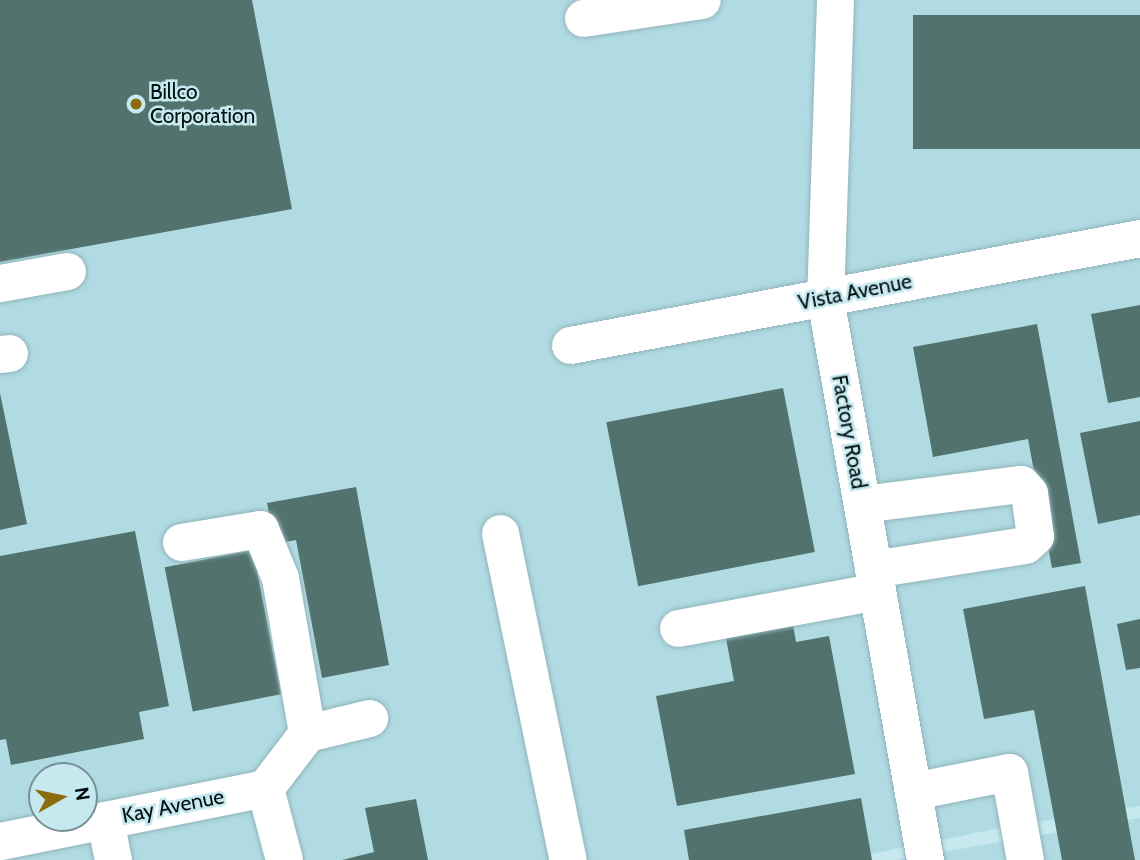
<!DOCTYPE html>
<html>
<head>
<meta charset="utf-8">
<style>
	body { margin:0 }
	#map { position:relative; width:1140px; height:860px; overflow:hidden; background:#c6e9f0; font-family:Cabin,sans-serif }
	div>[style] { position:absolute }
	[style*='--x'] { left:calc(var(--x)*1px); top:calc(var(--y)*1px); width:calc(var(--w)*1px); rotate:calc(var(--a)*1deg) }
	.built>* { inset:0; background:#b0dbe3 }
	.building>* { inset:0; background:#52726d; transform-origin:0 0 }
	.roads { filter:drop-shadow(0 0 2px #92b4ba) drop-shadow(0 0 2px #92b4ba) }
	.minor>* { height:37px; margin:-18.5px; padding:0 18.5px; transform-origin:18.5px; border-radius:18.5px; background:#fff }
	.dots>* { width:19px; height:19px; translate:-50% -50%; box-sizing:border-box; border:4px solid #c6e9f0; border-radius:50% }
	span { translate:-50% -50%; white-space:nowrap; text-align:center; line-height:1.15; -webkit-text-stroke:5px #c6e9f0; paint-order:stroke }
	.poi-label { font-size:21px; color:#030e10 }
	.left { translate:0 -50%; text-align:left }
	.street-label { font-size:21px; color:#030e10 }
	.north { position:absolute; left:28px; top:762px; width:70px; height:70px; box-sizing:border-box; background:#c6e9f0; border:2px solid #789196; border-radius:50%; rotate:81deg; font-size:19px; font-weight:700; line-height:28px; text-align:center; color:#030e10 }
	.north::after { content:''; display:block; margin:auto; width:24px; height:32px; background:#8c6b0c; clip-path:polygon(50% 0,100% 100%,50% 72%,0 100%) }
</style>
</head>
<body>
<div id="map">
	<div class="built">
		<div style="clip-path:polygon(evenodd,0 0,1140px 0,1140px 806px,1016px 825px,840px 860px,0 860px,0 0,42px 776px,84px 776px,84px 818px,42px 818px,42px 776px)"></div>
		<div style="clip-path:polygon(1140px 818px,1140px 860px,896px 860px)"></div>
	</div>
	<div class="building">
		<div style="clip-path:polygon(0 0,252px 0,292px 209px,0 262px)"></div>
		<div style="left:1140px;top:15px;width:134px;height:227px;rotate:90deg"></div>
		<div style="clip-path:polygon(1140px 305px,1140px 397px,1108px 403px,1091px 314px)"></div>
		<div style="clip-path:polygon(1037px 324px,1081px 563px,1052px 568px,1028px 439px,933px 457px,913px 347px)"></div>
		<div style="left:783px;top:388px;width:167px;height:180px;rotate:79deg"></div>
		<div style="clip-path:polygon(0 393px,27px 524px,0 530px)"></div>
		<div style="clip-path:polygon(1140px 421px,1140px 515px,1098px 524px,1080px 433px)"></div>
		<div style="clip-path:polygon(356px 487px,389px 665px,322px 678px,296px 540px,275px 544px,267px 503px)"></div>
		<div style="clip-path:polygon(135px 531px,169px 706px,139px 712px,144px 739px,11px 765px,6px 739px,0 740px,0 556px)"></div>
		<div style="left:253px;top:550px;width:147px;height:90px;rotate:79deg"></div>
		<div style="clip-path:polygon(1085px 586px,1135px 860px,1062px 860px,1034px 710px,984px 719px,963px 609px)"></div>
		<div style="clip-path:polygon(1140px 619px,1140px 668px,1126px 670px,1117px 624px)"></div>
		<div style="clip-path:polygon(793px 625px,796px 642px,829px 636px,855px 774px,677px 806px,656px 696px,734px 681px,726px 638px)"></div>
		<div style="clip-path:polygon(861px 798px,872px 860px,689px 860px,684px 830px)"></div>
		<div style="clip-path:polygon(416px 799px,428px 860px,342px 860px,374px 852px,365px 808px)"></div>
	</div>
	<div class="roads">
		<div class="minor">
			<div style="--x:835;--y:0;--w:298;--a:91.9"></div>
			<div style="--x:825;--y:298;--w:571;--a:79.91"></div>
			<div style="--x:583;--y:18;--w:120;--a:-8.6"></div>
			<div style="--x:0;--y:283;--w:68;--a:-10.2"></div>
			<div style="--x:570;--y:345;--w:580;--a:-10.63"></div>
			<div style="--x:0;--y:354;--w:9;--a:-6"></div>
			<div style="--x:862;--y:504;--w:160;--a:-7.2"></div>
			<div style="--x:1021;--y:484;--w:12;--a:48"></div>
			<div style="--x:1029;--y:493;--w:43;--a:82.1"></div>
			<div style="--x:1035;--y:536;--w:13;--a:138"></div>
			<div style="--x:1025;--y:545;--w:154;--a:171"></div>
			<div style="--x:500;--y:533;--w:334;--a:78.3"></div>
			<div style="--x:181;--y:542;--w:80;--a:-9.3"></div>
			<div style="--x:260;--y:529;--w:53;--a:67.8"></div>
			<div style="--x:280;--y:578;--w:157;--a:80.1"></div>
			<div style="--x:678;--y:628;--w:202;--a:-10.5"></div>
			<div style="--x:265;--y:788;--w:69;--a:-52.6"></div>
			<div style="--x:307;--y:733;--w:64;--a:-13.6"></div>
			<div style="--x:265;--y:788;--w:74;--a:75.2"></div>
			<div style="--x:913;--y:791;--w:98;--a:-11.2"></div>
			<div style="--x:1009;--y:772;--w:89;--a:79.7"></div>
			<div style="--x:105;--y:820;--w:41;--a:78.7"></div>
			<div style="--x:0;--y:841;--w:270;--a:-11.3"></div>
		</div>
	</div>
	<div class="dots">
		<div style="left:136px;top:104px;background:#8c6b0c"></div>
	</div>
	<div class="poi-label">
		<span class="left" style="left:150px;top:104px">Billco<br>Corporation</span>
	</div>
	<div class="street-label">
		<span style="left:855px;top:292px;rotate:-11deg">Vista Avenue</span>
		<span style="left:849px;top:432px;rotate:80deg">Factory Road</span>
		<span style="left:173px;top:806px;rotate:-11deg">Kay Avenue</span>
	</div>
	<div class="north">N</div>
</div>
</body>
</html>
